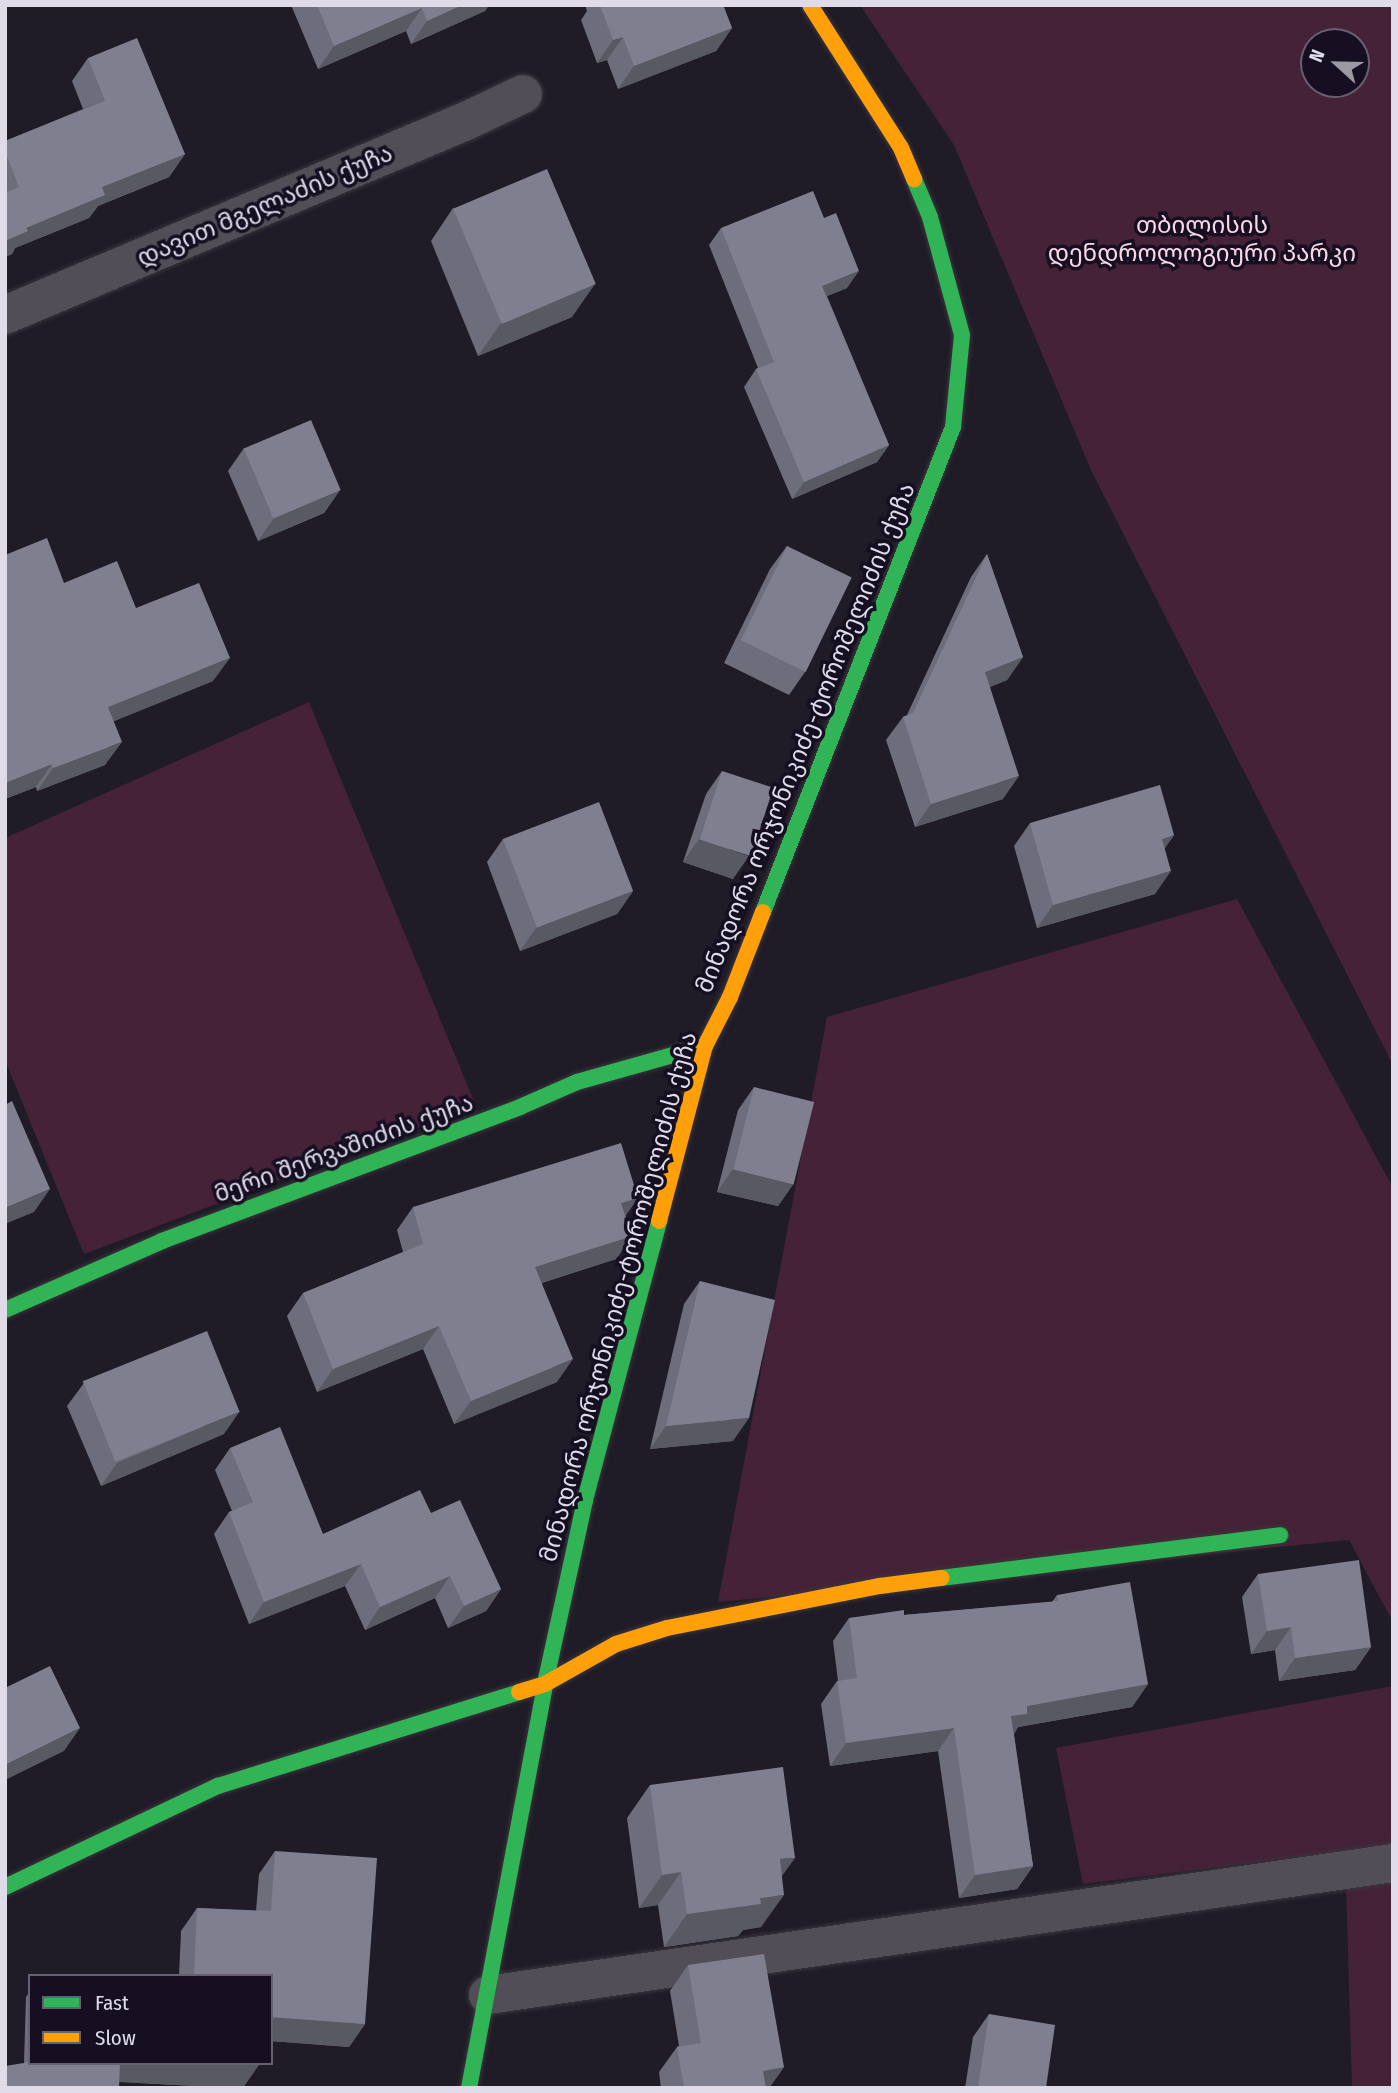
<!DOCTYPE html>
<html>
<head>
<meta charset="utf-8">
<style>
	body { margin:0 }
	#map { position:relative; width:1398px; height:2093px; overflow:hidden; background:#201c27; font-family:"Fira Sans Condensed","Noto Sans Georgian",sans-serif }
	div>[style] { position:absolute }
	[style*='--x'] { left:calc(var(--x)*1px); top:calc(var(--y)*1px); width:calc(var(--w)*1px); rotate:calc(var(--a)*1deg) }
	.green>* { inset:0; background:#452237 }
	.roads { filter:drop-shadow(0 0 2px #39363e) drop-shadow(0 0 2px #39363e) }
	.street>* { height:38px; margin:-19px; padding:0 19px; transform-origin:19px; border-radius:19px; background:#514e57 }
	.fast>* { height:16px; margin:-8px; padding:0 8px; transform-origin:8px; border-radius:8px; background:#30b455 }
	.slow>* { height:16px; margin:-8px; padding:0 8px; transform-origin:8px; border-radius:8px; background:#ff9f0a }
	.wall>* { inset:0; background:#6d6d7b }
	.shaded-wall>* { inset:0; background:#595964 }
	.building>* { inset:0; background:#7f7f8f; transform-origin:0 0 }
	span { translate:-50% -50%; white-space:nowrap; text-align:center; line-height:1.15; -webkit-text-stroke:7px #160f21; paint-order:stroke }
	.street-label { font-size:24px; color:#dfdbe8 }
	.park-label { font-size:24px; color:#f9d7e8 }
	.frame { position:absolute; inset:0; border:7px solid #dfdbe8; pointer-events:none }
	.legend { position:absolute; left:28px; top:1974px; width:245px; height:91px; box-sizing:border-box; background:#160f21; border:2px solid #666171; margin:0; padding:9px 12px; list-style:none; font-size:21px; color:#dfdbe8 }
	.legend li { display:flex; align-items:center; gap:14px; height:35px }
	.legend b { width:35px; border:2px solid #666171 }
	.north { position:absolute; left:1300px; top:28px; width:70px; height:70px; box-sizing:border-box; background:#160f21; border:2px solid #666171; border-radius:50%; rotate:292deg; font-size:19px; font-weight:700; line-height:28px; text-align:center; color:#dfdbe8 }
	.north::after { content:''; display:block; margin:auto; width:24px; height:32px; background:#9c98a4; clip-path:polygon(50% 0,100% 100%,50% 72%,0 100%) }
</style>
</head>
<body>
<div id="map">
	<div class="green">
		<div style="clip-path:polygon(evenodd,860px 5px,1393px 5px,1393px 1065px,1091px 470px,954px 145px,860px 5px,1314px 42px,1356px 42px,1356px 84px,1314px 84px,1314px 42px)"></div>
		<div style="clip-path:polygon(309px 702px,476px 1106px,84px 1254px,5px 1060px,5px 838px)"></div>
		<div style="clip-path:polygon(1237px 899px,1393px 1188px,1393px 1622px,1349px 1540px,718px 1602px,827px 1017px)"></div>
		<div style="clip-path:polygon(1393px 1686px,1393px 2088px,1352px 2088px,1345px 1851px,1083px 1884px,1056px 1748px)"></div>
	</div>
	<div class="roads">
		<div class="street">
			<div style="--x:5;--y:315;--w:500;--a:-22.82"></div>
			<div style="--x:466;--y:121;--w:63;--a:-25.3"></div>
			<div style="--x:488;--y:1995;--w:915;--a:-8.3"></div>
		</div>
		<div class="fast">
			<div style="--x:763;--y:912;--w:521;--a:-68.61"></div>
			<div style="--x:953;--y:427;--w:92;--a:-84.4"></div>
			<div style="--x:962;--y:335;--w:122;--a:-105.2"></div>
			<div style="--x:930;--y:217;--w:41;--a:-112.8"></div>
			<div style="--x:5;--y:1310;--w:171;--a:-23.7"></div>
			<div style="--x:162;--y:1241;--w:382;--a:-20.5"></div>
			<div style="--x:520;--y:1107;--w:62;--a:-23.7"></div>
			<div style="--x:577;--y:1082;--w:133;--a:-15.7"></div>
			<div style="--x:941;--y:1578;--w:342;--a:-7.2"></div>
			<div style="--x:5;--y:1887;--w:236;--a:-25.4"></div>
			<div style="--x:218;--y:1786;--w:315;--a:-17.3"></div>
			<div style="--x:469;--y:2088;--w:411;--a:-79.3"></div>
			<div style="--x:545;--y:1684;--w:188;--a:-77.7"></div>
			<div style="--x:585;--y:1500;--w:289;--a:-75.1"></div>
		</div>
		<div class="slow">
			<div style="--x:810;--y:5;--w:169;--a:57.5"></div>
			<div style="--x:901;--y:148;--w:34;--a:67"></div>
			<div style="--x:659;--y:1221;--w:181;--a:-75.3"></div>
			<div style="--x:705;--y:1046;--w:55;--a:-63"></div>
			<div style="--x:730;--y:997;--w:91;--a:-68.8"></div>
			<div style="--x:519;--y:1692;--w:27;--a:-17"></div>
			<div style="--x:545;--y:1684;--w:81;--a:-29.4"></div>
			<div style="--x:616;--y:1644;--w:53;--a:-17.4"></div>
			<div style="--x:667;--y:1628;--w:217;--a:-11.2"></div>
			<div style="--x:880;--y:1586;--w:62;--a:-7.5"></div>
		</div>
	</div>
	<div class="wall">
		<div style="clip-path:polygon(291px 5px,489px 5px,485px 11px,411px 44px,406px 31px,318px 69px)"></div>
		<div style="clip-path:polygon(585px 5px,723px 5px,732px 28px,716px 51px,618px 89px,607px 60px,597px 63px,581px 20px,587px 11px)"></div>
		<div style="clip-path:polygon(88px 58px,185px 154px,169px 177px,98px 206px,89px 218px,15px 248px,12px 254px,5px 257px,5px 141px,83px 109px,72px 81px)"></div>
		<div style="clip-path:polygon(453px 208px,572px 317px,478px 356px,431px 241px)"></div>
		<div style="clip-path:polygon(721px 228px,847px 288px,827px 296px,889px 445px,877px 462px,792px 499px,744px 387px,756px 369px,758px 368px,709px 245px)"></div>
		<div style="clip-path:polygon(244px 448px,340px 490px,324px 513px,258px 541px,228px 471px)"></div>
		<div style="clip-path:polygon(787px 546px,805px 672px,789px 695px,724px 663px,770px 569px)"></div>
		<div style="clip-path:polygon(987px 554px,1023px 657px,1007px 680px,990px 687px,1003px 799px,915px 827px,886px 740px,903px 717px,907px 715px,971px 577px)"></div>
		<div style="clip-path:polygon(5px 555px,64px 583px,136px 608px,213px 681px,114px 721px,105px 765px,37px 791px,36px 787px,5px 799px)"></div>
		<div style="clip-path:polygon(722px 771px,733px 879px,683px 862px,706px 794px)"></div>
		<div style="clip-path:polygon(1030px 823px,1174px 835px,1165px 848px,1155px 894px,1037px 928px,1014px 846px)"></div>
		<div style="clip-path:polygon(503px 839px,633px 891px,617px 914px,520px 951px,487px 862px)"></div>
		<div style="clip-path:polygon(754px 1087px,794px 1183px,778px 1206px,717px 1192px,738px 1110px)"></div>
		<div style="clip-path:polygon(638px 1198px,625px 1215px,632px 1236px,616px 1259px,542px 1283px,557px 1382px,454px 1424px,423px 1349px,317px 1392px,287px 1316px,303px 1293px,403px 1252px,397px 1230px,413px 1207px)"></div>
		<div style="clip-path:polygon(700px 1281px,733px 1441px,650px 1449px,684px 1304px)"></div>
		<div style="clip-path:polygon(84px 1383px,224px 1434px,101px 1486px,67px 1406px)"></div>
		<div style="clip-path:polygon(230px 1448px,323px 1534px,431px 1513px,501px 1589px,486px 1611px,448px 1628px,435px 1598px,365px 1630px,345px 1586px,249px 1624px,214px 1534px,229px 1512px,232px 1511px,215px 1470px)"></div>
		<div style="clip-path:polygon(1258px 1574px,1371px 1647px,1355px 1670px,1279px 1681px,1275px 1650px,1251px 1654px,1242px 1597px)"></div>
		<div style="clip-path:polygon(1057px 1595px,1148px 1684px,1132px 1707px,1018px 1727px,1014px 1734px,1033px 1866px,1017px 1889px,959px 1898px,938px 1751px,830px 1766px,821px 1704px,837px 1681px,838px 1681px,833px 1641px,849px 1618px,904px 1615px,1052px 1602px)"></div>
		<div style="clip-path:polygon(650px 1785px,782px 1876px,761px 1927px,743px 1930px,738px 1936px,664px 1947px,658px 1905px,639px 1908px,627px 1818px)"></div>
		<div style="clip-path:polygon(275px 1851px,365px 2024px,349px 2047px,271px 2041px,271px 1976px,179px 1976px,181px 1931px,197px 1908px,256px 1911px,259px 1874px)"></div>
		<div style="clip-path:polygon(688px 1965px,784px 2067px,769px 2088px,661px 2088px,659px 2072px,677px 2047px,679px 2046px,670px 1991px)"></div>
		<div style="clip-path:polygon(30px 1991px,30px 2063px,232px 2088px,120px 2082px,24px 2063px,26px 1997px)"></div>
		<div style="clip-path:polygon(989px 2014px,1046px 2088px,965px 2088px,973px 2037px)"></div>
	</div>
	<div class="shaded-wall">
		<div style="clip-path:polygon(462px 5px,489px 5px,485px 11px,411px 44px,427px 21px)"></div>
		<div style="clip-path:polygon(422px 8px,406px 31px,318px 69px,334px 46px)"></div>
		<div style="clip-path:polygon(732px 28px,716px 51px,618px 89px,634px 66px)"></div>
		<div style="clip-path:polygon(623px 37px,607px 60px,597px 63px,613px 40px)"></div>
		<div style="clip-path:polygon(185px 154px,169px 177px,98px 206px,89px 218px,15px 248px,12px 254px,5px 257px,5px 241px,26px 228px,102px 187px)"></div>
		<div style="clip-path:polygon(859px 271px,847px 288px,810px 303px,822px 286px)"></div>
		<div style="clip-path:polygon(595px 284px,572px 317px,478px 356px,501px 323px)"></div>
		<div style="clip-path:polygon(889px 445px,877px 462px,792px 499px,804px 482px)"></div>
		<div style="clip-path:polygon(340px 490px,324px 513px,258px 541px,274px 518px)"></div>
		<div style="clip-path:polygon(1023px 657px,1007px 680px,969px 695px,985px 672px)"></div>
		<div style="clip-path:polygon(230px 658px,213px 681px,92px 730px,108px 707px)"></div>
		<div style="clip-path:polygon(122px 742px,105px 765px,37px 791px,53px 768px)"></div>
		<div style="clip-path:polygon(52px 764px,36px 787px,5px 799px,5px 783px)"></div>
		<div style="clip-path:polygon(1019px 776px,1003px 799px,915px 827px,931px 804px)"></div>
		<div style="clip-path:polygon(1174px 835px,1158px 858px,1162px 839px)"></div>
		<div style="clip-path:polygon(699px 839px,749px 856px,733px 879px,683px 862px)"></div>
		<div style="clip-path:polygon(1171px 871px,1155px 894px,1037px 928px,1053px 905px)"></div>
		<div style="clip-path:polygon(633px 891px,617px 914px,520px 951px,536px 928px)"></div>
		<div style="clip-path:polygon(733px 1169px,794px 1183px,778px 1206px,717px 1192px)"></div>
		<div style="clip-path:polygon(50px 1189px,34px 1212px,5px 1224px,5px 1208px)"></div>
		<div style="clip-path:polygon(638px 1198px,622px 1221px,621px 1203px)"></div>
		<div style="clip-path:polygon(632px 1236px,616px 1259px,519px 1290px,535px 1267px)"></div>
		<div style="clip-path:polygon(439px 1326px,423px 1349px,317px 1392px,333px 1369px)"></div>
		<div style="clip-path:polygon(573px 1359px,557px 1382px,454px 1424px,471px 1401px)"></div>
		<div style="clip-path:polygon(240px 1411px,224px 1434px,101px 1486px,117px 1463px)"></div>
		<div style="clip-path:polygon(749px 1418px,733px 1441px,650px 1449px,666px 1426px)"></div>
		<div style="clip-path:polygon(361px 1564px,345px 1586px,249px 1624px,264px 1602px)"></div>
		<div style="clip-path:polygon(450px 1576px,435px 1598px,365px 1630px,380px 1607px)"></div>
		<div style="clip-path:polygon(501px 1589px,486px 1611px,448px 1628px,464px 1606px)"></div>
		<div style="clip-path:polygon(1291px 1627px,1275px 1650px,1251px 1654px,1267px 1631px)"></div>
		<div style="clip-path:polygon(1371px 1647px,1355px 1670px,1279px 1681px,1295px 1658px)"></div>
		<div style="clip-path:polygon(1148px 1684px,1132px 1707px,1018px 1727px,1011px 1737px,1011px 1716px,1027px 1706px)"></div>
		<div style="clip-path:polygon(80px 1728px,64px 1751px,5px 1780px,5px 1765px)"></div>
		<div style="clip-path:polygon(954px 1728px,938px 1751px,830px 1766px,846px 1743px)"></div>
		<div style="clip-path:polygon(795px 1858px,772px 1890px,780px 1859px)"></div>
		<div style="clip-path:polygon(1033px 1866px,1017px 1889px,959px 1898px,975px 1875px)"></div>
		<div style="clip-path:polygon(681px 1872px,658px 1905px,639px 1908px,662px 1875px)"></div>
		<div style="clip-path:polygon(784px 1895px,761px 1927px,743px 1930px,738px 1936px,664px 1947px,687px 1914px,760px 1898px)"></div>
		<div style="clip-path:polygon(271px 2017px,365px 2024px,349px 2047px,271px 2041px)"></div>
		<div style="clip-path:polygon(117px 2063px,219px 2063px,259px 2065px,243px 2088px,232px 2088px,104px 2081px)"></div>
		<div style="clip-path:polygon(784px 2067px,769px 2088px,751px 2088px,763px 2071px)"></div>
	</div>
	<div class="building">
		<div style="clip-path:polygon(317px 5px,462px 5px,427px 21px,422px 8px,334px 46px)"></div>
		<div style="clip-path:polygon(600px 5px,723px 5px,732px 28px,634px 66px,623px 37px,613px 40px)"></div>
		<div style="clip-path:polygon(137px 38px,185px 154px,102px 187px,105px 195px,26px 228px,28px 231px,5px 241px,5px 193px,19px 187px,5px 152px,5px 141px,105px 101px,88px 58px)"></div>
		<div style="left:547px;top:169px;width:125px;height:102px;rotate:67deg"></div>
		<div style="clip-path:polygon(813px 191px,824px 218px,836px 213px,859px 271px,822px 286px,889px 445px,804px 482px,756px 369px,774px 362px,721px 228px)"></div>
		<div style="left:311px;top:420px;width:76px;height:73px;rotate:67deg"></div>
		<div style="clip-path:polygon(47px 538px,64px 583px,117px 561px,136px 608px,199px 583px,230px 658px,108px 707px,122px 742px,53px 768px,52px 764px,5px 783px,5px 555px)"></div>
		<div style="left:787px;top:546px;width:72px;height:105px;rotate:26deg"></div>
		<div style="clip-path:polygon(987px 554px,1023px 657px,985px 672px,1019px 776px,931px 804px,903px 717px,913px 713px)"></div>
		<div style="left:722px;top:771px;width:54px;height:72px;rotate:18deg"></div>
		<div style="clip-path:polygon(1160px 785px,1174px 835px,1162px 839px,1171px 871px,1053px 905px,1030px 823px)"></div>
		<div style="left:599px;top:802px;width:95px;height:103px;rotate:69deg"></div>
		<div style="left:754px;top:1087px;width:62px;height:85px;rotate:14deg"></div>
		<div style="clip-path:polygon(12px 1101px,50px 1189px,5px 1208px,5px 1105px)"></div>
		<div style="clip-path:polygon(621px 1143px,638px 1198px,621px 1203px,632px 1236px,535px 1267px,573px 1359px,471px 1401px,439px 1326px,333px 1369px,303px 1293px,423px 1244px,413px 1207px)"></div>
		<div style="clip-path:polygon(700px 1281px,775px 1300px,749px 1418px,666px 1426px)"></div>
		<div style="left:207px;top:1331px;width:87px;height:134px;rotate:68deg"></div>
		<div style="clip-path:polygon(280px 1427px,323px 1534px,420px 1490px,431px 1513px,460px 1500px,501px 1589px,464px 1606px,450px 1576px,380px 1607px,361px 1564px,264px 1602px,229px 1512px,253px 1502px,230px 1448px)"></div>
		<div style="clip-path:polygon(1359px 1560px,1371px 1647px,1295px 1658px,1291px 1627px,1267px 1631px,1258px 1574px)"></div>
		<div style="clip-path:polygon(1130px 1582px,1148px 1684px,1027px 1706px,1027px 1714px,1011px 1716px,1033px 1866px,975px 1875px,954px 1728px,846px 1743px,837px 1681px,857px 1678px,849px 1618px,904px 1610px,904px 1615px,1058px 1601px,1057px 1595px)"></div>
		<div style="clip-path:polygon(50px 1666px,80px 1728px,5px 1765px,5px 1688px)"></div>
		<div style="clip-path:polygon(783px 1767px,795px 1858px,780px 1859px,784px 1895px,760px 1898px,761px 1904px,687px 1914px,681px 1872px,662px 1875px,650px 1785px)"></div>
		<div style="clip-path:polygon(275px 1851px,377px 1858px,365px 2024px,271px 2017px,271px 1976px,194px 1976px,197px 1908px,271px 1911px)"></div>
		<div style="clip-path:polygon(764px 1954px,784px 2067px,763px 2071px,766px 2088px,684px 2088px,677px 2047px,701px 2043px,688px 1965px)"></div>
		<div style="clip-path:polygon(42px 1974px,125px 1976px,42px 1976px)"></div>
		<div style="clip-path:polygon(989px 2014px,1055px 2025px,1046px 2088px,978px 2088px)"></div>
		<div style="clip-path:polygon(30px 2062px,120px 2063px,119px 2088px,5px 2088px,5px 2066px)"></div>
		<div style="clip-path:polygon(219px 2063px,259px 2063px,259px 2065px)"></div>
	</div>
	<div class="street-label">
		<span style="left:265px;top:206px;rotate:-23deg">დავით მგელაძის ქუჩა</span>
		<span style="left:806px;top:738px;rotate:-68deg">მინადორა ორჯონიკიძე-ტოროშელიძის ქუჩა</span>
		<span style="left:344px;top:1149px;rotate:-20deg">მერი შერვაშიძის ქუჩა</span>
		<span style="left:619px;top:1297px;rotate:-75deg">მინადორა ორჯონიკიძე-ტოროშელიძის ქუჩა</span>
	</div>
	<div class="park-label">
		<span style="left:1202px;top:240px">თბილისის<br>დენდროლოგიური პარკი</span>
	</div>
	<div class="frame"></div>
	<ul class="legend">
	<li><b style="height:9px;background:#30b455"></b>Fast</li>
	<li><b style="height:9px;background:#ff9f0a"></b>Slow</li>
	</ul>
	<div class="north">N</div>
</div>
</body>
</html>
